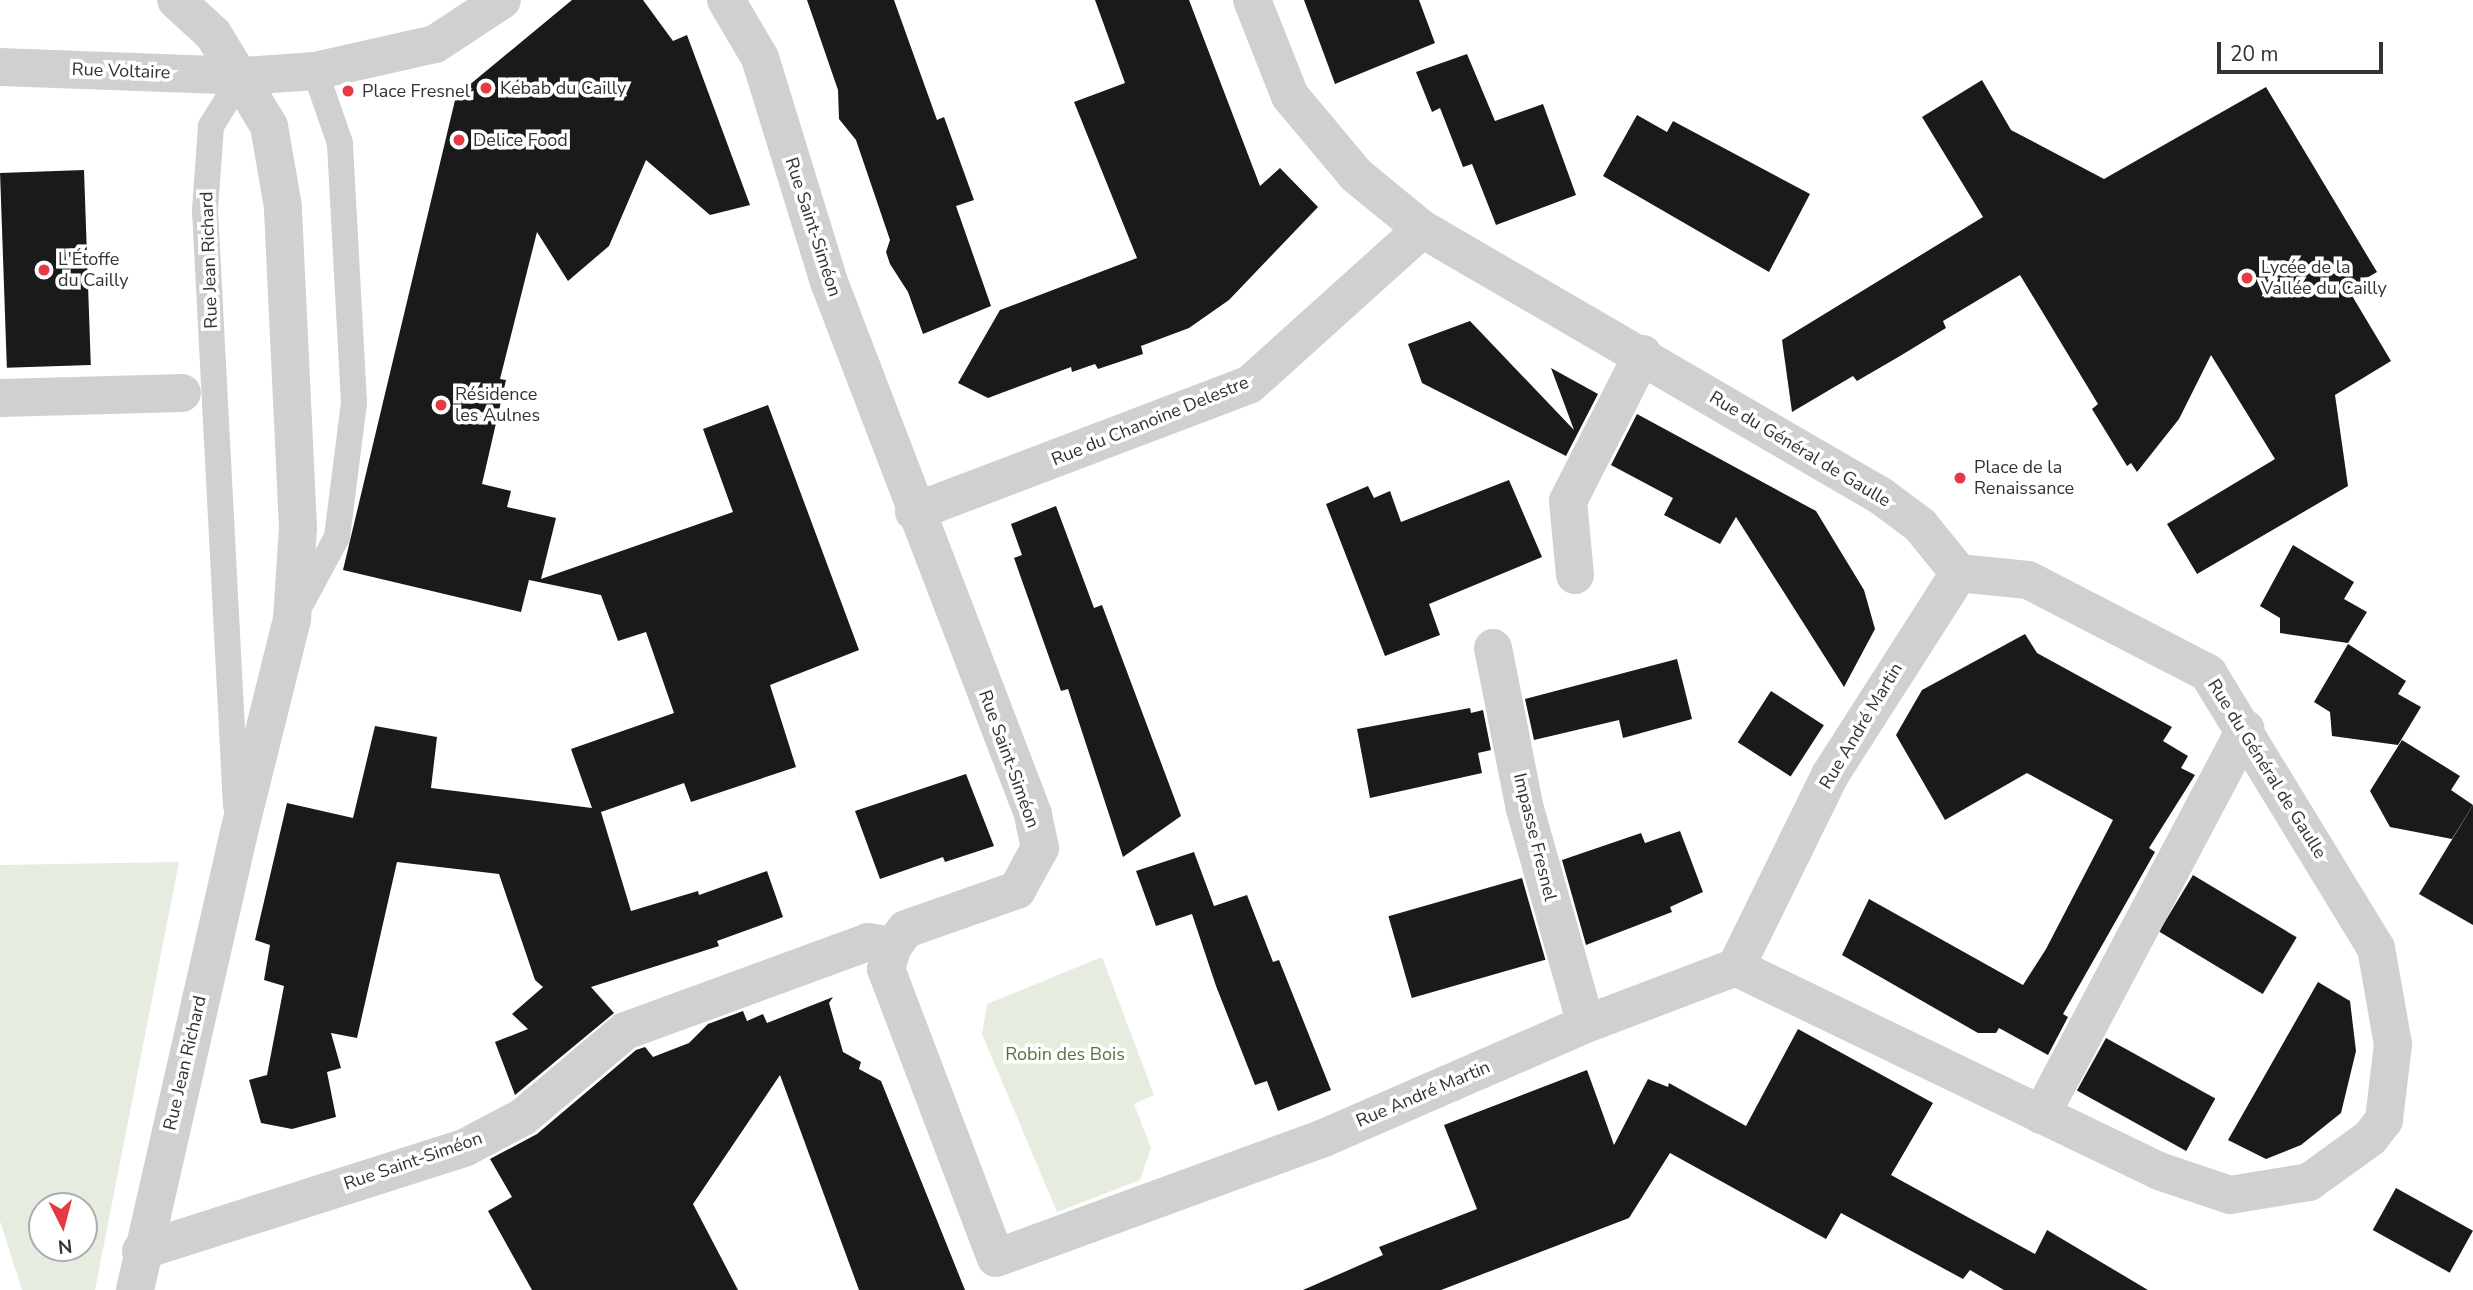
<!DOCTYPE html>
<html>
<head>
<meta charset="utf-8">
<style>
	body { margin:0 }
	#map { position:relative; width:2473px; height:1290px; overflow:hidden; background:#fff; font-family:"Nunito Sans",sans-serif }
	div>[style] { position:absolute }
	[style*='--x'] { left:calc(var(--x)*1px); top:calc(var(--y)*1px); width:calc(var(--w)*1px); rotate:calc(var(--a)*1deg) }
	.green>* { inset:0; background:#e6ecdf }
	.building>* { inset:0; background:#1a1a1a; transform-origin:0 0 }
	.service>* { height:26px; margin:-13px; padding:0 13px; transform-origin:13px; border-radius:13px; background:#d0d0d0 }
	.pedestrian>* { height:38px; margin:-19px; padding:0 19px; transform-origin:19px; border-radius:19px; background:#d0d0d0 }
	.minor>* { height:38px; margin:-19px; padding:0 19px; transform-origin:19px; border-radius:19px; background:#d0d0d0 }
	.tertiary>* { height:38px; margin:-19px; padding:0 19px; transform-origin:19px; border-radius:19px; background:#d0d0d0 }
	.dots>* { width:19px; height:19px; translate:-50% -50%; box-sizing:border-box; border:4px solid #fff; border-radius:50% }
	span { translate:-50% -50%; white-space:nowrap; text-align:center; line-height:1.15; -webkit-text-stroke:7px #fff; paint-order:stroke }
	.street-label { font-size:18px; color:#333 }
	.poi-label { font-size:18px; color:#333 }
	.left { translate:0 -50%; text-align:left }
	.park-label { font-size:18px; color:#56703f }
	.north { position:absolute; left:28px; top:1192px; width:70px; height:70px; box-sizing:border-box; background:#fff; border:2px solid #adadad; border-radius:50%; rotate:174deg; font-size:19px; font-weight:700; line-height:28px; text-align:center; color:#333 }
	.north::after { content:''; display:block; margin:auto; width:24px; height:32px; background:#e63946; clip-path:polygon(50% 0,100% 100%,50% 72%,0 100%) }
	.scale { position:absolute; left:2217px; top:42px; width:166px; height:32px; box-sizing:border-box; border:4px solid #333; border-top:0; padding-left:9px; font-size:21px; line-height:24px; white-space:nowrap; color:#333; -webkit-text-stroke:5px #fff; paint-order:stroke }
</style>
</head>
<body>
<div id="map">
	<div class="green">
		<div style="clip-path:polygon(evenodd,179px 862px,95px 1290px,22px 1290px,0 1221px,0 865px,179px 862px,42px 1206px,84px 1206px,84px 1248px,42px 1248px,42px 1206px)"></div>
		<div style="clip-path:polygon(1102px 957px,1154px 1095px,1134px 1104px,1151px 1148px,1140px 1180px,1057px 1212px,982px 1034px,987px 1004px)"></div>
	</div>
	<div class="building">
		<div style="clip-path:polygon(572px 0,643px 0,673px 41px,687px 35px,750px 205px,710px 215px,646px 160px,609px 246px,568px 281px,537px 232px,500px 379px,506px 380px,482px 484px,511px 491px,507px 507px,556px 518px,541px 579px,733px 512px,703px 429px,768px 405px,859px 650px,770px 685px,796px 767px,691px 802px,684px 783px,601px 812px,631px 911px,698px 891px,699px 895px,767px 871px,783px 917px,717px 941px,719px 946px,591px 987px,614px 1013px,515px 1095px,495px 1042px,528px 1029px,512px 1014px,543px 987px,535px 980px,499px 874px,397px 862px,357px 1038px,331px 1033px,341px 1068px,327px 1072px,336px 1117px,292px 1129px,261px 1123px,249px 1080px,267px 1075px,284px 986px,264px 980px,270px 945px,255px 940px,287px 803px,353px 818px,375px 726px,437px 737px,431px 788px,592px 808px,571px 749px,674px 713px,646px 632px,618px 641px,601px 595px,529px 580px,521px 612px,343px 570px,456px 96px)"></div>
		<div style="clip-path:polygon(807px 0,894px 0,937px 120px,944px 117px,974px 200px,956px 206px,991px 306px,923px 334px,908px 292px,890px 264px,886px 252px,890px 240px,856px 140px,839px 119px,838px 90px)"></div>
		<div style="clip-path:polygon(1095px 0,1189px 0,1260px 186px,1280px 168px,1318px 207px,1229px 300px,1189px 328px,1141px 346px,1143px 354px,1098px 369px,1095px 364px,1072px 372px,1071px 367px,988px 398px,958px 383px,1000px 310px,1137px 258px,1074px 102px,1125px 83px)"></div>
		<div style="clip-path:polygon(1304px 0,1419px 0,1435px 43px,1335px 84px)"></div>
		<div style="clip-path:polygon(1467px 54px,1495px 121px,1543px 104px,1576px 195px,1496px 225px,1472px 164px,1463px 167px,1440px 108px,1432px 112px,1416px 72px)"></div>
		<div style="clip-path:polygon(1982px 80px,2011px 130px,2104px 179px,2266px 87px,2377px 272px,2348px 289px,2391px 361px,2335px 395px,2348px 486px,2197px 574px,2167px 524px,2275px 459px,2211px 355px,2179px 419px,2137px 472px,2131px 463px,2127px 466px,2092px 409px,2098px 404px,2020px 275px,1943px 321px,1946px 328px,1900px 356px,1857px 381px,1853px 376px,1792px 412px,1782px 340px,1983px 217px,1922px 117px)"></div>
		<div style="clip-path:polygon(1637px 115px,1667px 132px,1673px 121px,1810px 194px,1769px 272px,1603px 176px)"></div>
		<div style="left:84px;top:170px;width:195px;height:84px;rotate:88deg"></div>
		<div style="clip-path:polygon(1470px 321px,1574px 430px,1551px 368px,1598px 394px,1566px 456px,1422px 383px,1408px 344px)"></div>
		<div style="clip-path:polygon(1637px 414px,1816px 511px,1864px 590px,1875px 629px,1844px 687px,1736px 517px,1720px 544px,1664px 515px,1673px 498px,1611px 465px)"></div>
		<div style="clip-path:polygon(1509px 480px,1542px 557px,1429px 604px,1440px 635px,1385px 656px,1326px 504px,1368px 486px,1374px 498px,1390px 491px,1401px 522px)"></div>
		<div style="clip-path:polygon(1056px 506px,1094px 608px,1102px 605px,1181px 816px,1123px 857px,1068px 689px,1061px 691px,1014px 558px,1022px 555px,1011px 524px)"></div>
		<div style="clip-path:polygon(2293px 545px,2354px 582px,2344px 599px,2367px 612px,2348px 643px,2280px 633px,2280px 618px,2260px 606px)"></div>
		<div style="clip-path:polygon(2025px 634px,2037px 653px,2172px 727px,2163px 741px,2188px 756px,2181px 768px,2195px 775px,2149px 848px,2155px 852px,2063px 1014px,2068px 1017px,2048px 1055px,1999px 1028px,1996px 1033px,1978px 1033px,1842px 955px,1869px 899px,2023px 985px,2046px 949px,2113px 820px,2027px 773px,1945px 820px,1896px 735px,1922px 690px)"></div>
		<div style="clip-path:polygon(2348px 644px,2406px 681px,2398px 694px,2421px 707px,2398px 745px,2332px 736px,2330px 712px,2314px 702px)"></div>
		<div style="clip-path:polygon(1677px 659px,1692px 719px,1623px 738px,1619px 720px,1534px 740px,1525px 699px)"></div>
		<div style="left:1771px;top:691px;width:63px;height:61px;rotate:33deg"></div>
		<div style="clip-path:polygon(1470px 708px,1471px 713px,1483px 710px,1491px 750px,1478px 753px,1482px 773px,1370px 798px,1357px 729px)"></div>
		<div style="clip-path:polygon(2402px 740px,2460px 776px,2451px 790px,2473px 805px,2452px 839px,2390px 827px,2370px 791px)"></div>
		<div style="clip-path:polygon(966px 774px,994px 846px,945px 862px,943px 857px,880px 879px,855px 811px)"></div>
		<div style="clip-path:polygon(2473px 805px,2473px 925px,2419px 894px)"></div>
		<div style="clip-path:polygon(1680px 831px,1703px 892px,1670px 907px,1672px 912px,1586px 945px,1562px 860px,1641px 833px,1645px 843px)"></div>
		<div style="clip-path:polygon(1194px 852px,1214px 906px,1247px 895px,1273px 962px,1279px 960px,1331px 1090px,1278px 1111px,1267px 1081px,1255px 1085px,1216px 986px,1192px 914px,1204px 910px,1156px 926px,1136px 871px)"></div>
		<div style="left:2193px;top:875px;width:121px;height:66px;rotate:31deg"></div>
		<div style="left:1522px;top:878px;width:85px;height:139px;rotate:74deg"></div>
		<div style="clip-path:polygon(2318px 982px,2350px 1001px,2356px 1051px,2341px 1113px,2301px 1145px,2266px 1159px,2228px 1140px)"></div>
		<div style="clip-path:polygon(833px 997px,829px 1003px,843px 1052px,861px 1062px,859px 1069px,881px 1081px,965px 1290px,859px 1290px,780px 1075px,693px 1204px,738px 1290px,532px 1290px,488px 1211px,512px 1197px,490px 1159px,537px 1134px,636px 1050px,645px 1047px,653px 1057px,689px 1043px,708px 1024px,743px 1011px,747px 1021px,763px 1014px,767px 1023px)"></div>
		<div style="clip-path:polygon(1798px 1029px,1933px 1103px,1891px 1175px,2035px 1254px,2047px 1230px,2148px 1290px,2004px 1290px,1970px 1270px,1963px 1279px,1841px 1213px,1826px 1239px,1670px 1153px,1629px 1218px,1441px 1290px,1303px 1290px,1383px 1255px,1379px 1247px,1477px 1209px,1444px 1125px,1587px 1070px,1614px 1145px,1648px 1079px,1668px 1087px,1669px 1083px,1746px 1126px)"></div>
		<div style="left:2106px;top:1038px;width:125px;height:60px;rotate:29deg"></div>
		<div style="left:2396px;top:1188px;width:88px;height:48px;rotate:29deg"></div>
	</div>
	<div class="service">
		<div style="--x:297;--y:611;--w:84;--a:-61.6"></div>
		<div style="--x:337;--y:537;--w:135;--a:-82.8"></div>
		<div style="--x:354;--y:403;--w:260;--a:-93.1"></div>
		<div style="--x:340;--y:143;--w:76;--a:-109.1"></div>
		<div style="--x:236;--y:806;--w:597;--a:-92.98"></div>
		<div style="--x:205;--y:210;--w:84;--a:-85.9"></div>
		<div style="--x:211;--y:126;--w:59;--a:-58.2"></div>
	</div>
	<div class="pedestrian">
		<div style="--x:0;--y:398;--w:182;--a:-1.6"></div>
	</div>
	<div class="minor">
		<div style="--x:1252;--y:0;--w:103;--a:68.4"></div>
		<div style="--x:1290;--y:96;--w:103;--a:50.1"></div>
		<div style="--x:1356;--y:175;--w:85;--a:39.3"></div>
		<div style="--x:1422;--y:229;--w:531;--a:30.19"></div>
		<div style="--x:1881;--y:496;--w:49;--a:36.6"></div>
		<div style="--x:1920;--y:525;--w:62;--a:50.9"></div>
		<div style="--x:1959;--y:573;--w:69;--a:5.8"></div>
		<div style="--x:2028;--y:580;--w:203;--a:27.3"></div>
		<div style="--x:2208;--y:673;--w:322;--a:58.6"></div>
		<div style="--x:2376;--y:948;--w:97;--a:80"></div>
		<div style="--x:2393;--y:1044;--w:77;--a:96.8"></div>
		<div style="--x:2384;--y:1120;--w:23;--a:128"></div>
		<div style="--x:2370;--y:1138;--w:75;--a:144.2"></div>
		<div style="--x:2309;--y:1182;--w:80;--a:170.7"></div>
		<div style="--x:2230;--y:1195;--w:75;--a:-161.3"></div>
		<div style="--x:2159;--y:1171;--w:470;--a:-154.3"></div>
		<div style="--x:0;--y:67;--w:242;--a:2.1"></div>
		<div style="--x:914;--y:512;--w:358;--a:-20.8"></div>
		<div style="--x:1249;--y:385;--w:233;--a:-42"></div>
		<div style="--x:1575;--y:575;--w:74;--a:-95.4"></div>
		<div style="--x:1568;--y:501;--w:165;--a:-63"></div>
		<div style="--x:1493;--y:648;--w:164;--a:78.8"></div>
		<div style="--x:1525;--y:809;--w:223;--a:74.2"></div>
		<div style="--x:893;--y:946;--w:24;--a:107"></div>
		<div style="--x:886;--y:969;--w:309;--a:69.2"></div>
		<div style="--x:996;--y:1258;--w:351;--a:-20.1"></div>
		<div style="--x:1326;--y:1137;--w:283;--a:-23.5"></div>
		<div style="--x:1586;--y:1024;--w:160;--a:-20.8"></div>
		<div style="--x:1736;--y:967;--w:214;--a:-63.9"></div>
		<div style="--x:1830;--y:775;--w:240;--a:-57.4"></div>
		<div style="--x:2041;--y:1115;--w:437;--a:-62.1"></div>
		<div style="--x:141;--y:1251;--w:341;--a:-17.7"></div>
		<div style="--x:466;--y:1147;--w:64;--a:-27.8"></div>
		<div style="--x:523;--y:1117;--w:133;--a:-40.1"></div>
		<div style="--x:625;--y:1031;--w:259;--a:-20.1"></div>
		<div style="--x:868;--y:942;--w:25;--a:9"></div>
		<div style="--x:893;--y:946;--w:21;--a:-53"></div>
		<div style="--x:906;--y:929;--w:118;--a:-19.4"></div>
		<div style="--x:1017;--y:890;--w:48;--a:-61.3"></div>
		<div style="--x:1040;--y:848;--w:35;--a:-102"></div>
		<div style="--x:1033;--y:814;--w:570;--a:-110.98"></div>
		<div style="--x:829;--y:282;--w:234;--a:-107.1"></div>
		<div style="--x:760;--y:58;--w:67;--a:-120.4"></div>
	</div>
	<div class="tertiary">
		<div style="--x:242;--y:76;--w:73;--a:-3.9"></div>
		<div style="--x:315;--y:71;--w:123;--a:-12.7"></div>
		<div style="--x:435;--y:44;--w:80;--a:-33.3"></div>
		<div style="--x:135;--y:1290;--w:466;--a:-77.2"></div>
		<div style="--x:238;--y:836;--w:224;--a:-76"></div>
		<div style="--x:292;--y:619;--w:91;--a:-86.2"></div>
		<div style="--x:298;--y:528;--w:321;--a:-92.7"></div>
		<div style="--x:283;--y:207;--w:82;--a:-99.8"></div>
		<div style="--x:269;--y:126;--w:108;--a:-121.3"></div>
		<div style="--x:213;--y:34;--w:50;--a:-137.4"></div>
	</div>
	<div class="dots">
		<div style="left:486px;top:88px;background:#e63946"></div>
		<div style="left:348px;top:91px;background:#e63946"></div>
		<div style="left:459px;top:140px;background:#e63946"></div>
		<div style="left:44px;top:270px;background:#e63946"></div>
		<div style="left:2247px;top:278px;background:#e63946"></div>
		<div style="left:441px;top:405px;background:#e63946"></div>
		<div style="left:1960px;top:478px;background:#e63946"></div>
	</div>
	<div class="street-label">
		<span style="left:121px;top:71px;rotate:2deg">Rue Voltaire</span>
		<span style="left:813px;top:227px;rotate:72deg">Rue Saint-Siméon</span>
		<span style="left:209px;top:260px;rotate:-92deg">Rue Jean Richard</span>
		<span style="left:1150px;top:421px;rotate:-22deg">Rue du Chanoine Delestre</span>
		<span style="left:1800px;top:449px;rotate:31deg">Rue du Général de Gaulle</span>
		<span style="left:1861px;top:726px;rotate:-59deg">Rue André Martin</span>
		<span style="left:1009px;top:759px;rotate:70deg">Rue Saint-Siméon</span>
		<span style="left:2267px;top:769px;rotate:58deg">Rue du Général de Gaulle</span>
		<span style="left:1535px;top:837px;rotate:76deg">Impasse Fresnel</span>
		<span style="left:185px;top:1063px;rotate:-77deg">Rue Jean Richard</span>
		<span style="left:1423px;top:1094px;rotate:-23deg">Rue André Martin</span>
		<span style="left:413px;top:1161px;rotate:-19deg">Rue Saint-Siméon</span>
	</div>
	<div class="poi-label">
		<span class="left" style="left:500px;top:88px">Kebab du Cailly</span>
		<span class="left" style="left:362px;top:91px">Place Fresnel</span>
		<span class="left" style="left:473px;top:140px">Delice Food</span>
		<span class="left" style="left:58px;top:270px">L'Étoffe<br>du Cailly</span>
		<span class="left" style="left:2261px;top:278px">Lycée de la<br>Vallée du Cailly</span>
		<span class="left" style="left:455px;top:405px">Résidence<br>les Aulnes</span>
		<span class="left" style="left:1974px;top:478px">Place de la<br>Renaissance</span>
	</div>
	<div class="park-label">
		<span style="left:1065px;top:1054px">Robin des Bois</span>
	</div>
	<div class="north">N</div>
	<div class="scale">20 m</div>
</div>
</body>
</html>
